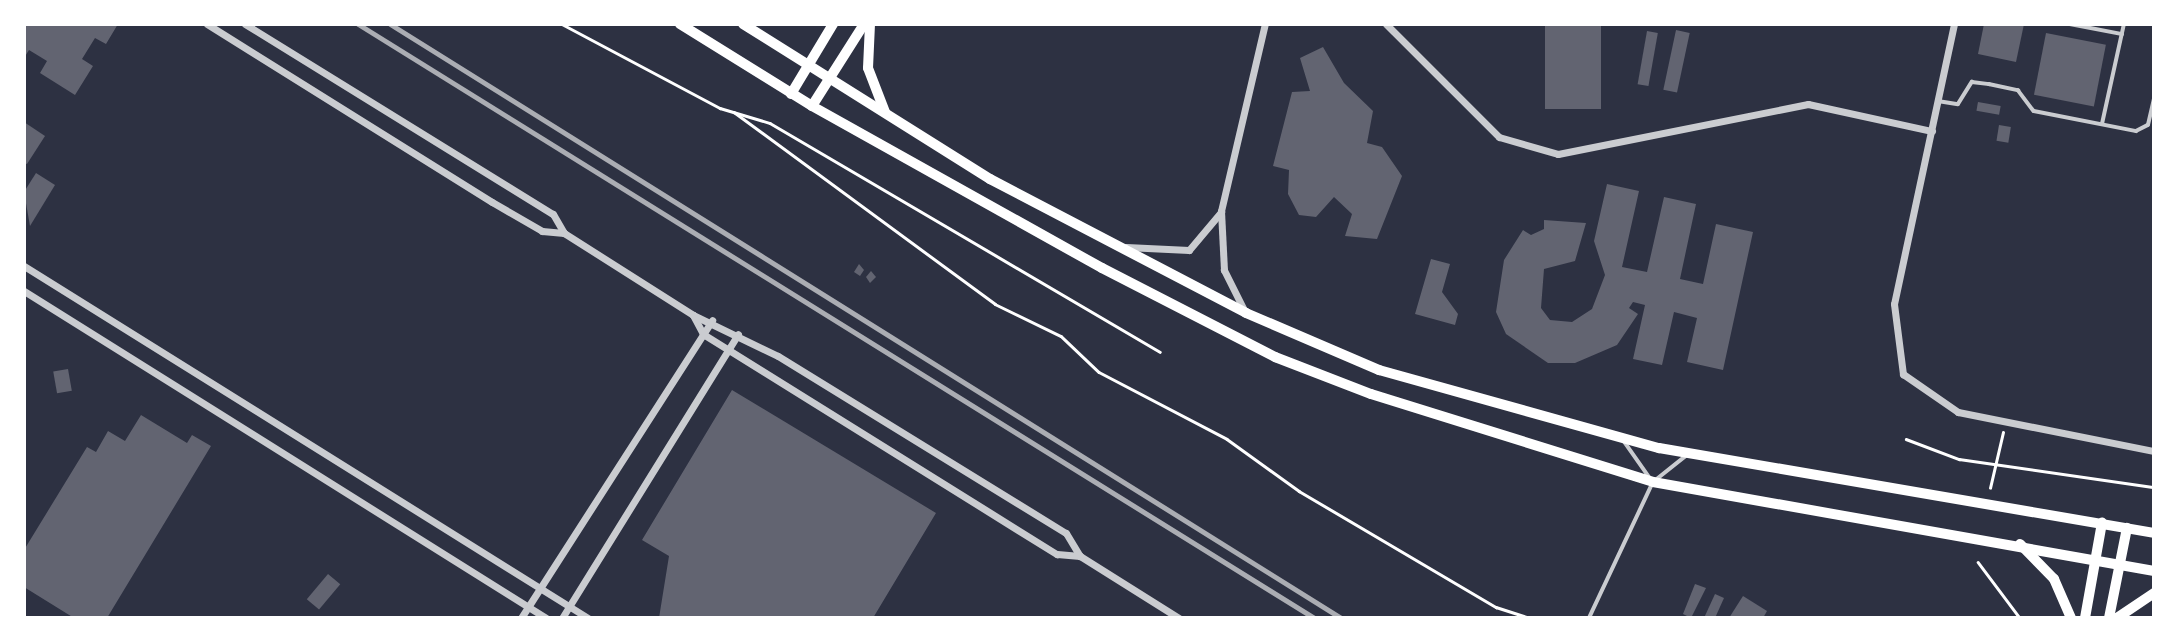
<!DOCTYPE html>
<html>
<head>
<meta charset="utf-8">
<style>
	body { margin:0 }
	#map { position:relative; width:2178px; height:642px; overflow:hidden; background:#2d3142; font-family:"Noto Serif",serif }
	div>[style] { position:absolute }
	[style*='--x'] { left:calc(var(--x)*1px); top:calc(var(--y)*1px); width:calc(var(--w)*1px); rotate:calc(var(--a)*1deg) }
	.building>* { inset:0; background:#626471; transform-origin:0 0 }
	.path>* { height:2.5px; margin:-1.25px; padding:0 1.25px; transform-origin:1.25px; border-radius:1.25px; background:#fff }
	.service>* { height:3.5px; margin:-1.75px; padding:0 1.75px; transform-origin:1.75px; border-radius:1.75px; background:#caccd0 }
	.minor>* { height:7px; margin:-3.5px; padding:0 3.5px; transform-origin:3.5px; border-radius:3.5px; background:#caccd0 }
	.primary>* { height:10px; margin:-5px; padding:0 5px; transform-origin:5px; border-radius:5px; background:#fff }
	.rail>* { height:5px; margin:-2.5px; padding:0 2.5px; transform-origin:2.5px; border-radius:2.5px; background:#abadb3 }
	span { translate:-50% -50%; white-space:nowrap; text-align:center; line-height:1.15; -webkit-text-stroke:5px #fff; paint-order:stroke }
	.frame { position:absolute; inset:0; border:26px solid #fff; pointer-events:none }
</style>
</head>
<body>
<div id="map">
	<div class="building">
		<div style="clip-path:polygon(24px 24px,118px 24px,106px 44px,95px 38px,82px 59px,93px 66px,75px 95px,40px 73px,47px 61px,29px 50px,24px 58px)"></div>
		<div style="left:1545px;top:24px;width:56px;height:85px"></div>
		<div style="clip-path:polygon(1984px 24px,2024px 24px,2016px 62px,1978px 54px)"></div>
		<div style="left:1676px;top:30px;width:14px;height:61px;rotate:12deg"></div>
		<div style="left:1647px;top:31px;width:11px;height:54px;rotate:10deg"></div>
		<div style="left:2046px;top:33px;width:61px;height:63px;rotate:11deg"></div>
		<div style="clip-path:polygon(1323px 47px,1344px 83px,1373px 111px,1367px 143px,1382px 147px,1402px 176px,1377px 239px,1345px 236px,1352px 214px,1334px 197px,1316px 217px,1299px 215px,1288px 194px,1289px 170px,1273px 166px,1292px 92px,1310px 91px,1300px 58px)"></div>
		<div style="left:1978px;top:102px;width:23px;height:9px;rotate:10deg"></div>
		<div style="clip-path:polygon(24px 122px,45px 136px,27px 164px,24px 163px)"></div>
		<div style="left:1999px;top:125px;width:12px;height:16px;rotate:9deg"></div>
		<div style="clip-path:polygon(36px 173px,55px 185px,30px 226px,24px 192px)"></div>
		<div style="clip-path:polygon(1607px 184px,1639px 191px,1622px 267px,1647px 272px,1664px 197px,1696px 204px,1680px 279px,1703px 284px,1716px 224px,1753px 232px,1723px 370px,1687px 362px,1697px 318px,1674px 312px,1662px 365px,1633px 359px,1645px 305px,1633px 302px,1629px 308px,1638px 314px,1617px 345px,1575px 363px,1548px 363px,1506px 334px,1496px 312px,1504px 260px,1523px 230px,1531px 235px,1544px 229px,1544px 220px,1586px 223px,1575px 261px,1544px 269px,1541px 308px,1550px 320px,1572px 322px,1592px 309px,1605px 275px,1594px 241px)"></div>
		<div style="clip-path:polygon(1431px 259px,1450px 264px,1442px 292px,1458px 314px,1455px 325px,1415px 314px)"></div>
		<div style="clip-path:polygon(859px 264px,864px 270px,860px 276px,854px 272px)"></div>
		<div style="clip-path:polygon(871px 271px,876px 277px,870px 283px,866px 277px)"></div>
		<div style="left:68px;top:369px;width:22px;height:15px;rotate:80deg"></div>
		<div style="clip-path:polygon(732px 390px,936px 513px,873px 618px,659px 618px,669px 556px,642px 540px)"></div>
		<div style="clip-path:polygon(141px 415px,187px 443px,192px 435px,211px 446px,107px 618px,74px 618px,24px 587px,24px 550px,87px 447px,96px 452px,108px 431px,125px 441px)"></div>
		<div style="left:328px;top:574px;width:16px;height:33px;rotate:40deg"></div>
		<div style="clip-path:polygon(1695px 584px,1706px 588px,1691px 618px,1683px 614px)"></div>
		<div style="clip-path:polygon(1715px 594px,1724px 598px,1715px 618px,1704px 618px)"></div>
		<div style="clip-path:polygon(1743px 596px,1767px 611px,1763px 618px,1729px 618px)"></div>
	</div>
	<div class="path">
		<div style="--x:562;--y:24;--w:179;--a:28"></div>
		<div style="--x:720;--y:108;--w:52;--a:16.7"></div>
		<div style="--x:770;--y:123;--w:452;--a:30.4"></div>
		<div style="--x:734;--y:112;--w:324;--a:36.3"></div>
		<div style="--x:995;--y:304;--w:73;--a:25.9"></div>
		<div style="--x:1061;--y:336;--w:52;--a:43.5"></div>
		<div style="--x:1099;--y:372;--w:144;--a:27.6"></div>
		<div style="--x:1227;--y:439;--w:89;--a:35.8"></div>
		<div style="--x:1299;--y:491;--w:229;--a:30.5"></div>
		<div style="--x:1496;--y:607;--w:35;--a:18"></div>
		<div style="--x:1906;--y:439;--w:57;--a:20.7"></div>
		<div style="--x:1959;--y:459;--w:197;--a:8.2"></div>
		<div style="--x:1990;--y:488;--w:57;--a:-76.9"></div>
		<div style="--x:1978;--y:562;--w:70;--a:53.1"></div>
	</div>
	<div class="service">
		<div style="--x:2070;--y:24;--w:53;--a:10.9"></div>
		<div style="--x:1938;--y:101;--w:20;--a:9"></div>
		<div style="--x:1958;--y:104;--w:26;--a:-58"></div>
		<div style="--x:1972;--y:82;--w:17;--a:7"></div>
		<div style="--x:1989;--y:84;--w:30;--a:12"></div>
		<div style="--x:2018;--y:90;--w:26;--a:53"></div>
		<div style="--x:2034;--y:111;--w:104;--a:11.1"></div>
		<div style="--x:2136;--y:131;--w:13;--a:-27"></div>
		<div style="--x:2148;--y:125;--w:28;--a:-77"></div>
		<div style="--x:2102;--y:124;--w:102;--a:-77.6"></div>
		<div style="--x:1624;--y:441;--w:45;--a:54.9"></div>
		<div style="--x:1589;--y:618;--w:150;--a:-64.8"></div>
		<div style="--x:1653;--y:482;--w:43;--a:-38.5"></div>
	</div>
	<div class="minor">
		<div style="--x:207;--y:24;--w:336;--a:32"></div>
		<div style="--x:492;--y:202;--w:58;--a:30.1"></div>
		<div style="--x:542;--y:231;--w:22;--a:5"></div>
		<div style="--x:564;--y:233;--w:153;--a:32.4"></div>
		<div style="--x:693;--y:315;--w:94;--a:25.8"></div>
		<div style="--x:778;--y:356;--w:338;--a:31.6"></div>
		<div style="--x:1066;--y:533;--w:27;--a:59"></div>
		<div style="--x:1080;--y:556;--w:117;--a:32.1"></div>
		<div style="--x:245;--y:24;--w:362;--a:31.7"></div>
		<div style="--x:553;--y:214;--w:22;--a:60"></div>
		<div style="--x:1386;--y:24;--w:160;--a:45"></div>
		<div style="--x:1499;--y:137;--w:61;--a:16.1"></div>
		<div style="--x:1558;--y:154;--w:255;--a:-11.3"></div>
		<div style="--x:1808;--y:104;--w:127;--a:12.3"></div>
		<div style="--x:1954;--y:24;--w:286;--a:102.1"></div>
		<div style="--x:1894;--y:304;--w:71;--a:82.7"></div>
		<div style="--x:1903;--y:374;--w:67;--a:34.6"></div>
		<div style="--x:1958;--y:412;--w:200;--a:11.3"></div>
		<div style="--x:1126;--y:247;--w:63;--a:2.7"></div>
		<div style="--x:1189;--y:250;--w:50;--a:-49.9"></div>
		<div style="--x:24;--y:266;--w:665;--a:31.97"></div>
		<div style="--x:24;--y:291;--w:616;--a:32.06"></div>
		<div style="--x:1244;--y:310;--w:45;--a:-116.6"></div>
		<div style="--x:1224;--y:270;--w:59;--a:-92.9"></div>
		<div style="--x:1221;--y:211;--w:192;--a:-76.8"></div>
		<div style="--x:693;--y:315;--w:21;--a:62"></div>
		<div style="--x:703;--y:334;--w:417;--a:31.9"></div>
		<div style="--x:1057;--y:554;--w:23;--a:5"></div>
		<div style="--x:521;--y:618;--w:354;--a:-57.3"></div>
		<div style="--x:562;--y:618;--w:334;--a:-58.2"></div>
	</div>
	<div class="primary">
		<div style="--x:680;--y:24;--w:155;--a:31.8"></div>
		<div style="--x:812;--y:106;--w:332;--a:29.2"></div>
		<div style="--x:1102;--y:268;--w:195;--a:27.2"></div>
		<div style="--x:1275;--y:357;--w:103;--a:21.1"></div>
		<div style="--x:1371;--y:394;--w:295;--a:17.3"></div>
		<div style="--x:1653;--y:482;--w:509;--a:10.07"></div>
		<div style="--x:743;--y:24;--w:292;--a:32.1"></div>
		<div style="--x:990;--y:179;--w:289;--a:27.6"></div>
		<div style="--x:1246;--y:313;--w:145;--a:23.2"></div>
		<div style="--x:1379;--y:370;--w:291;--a:15.6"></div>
		<div style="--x:1659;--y:448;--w:502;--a:9.74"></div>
		<div style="--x:870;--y:24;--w:44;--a:92.6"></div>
		<div style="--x:868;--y:68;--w:47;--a:68.9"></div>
		<div style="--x:791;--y:94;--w:82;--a:-59"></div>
		<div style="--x:812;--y:106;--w:97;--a:-57.6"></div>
		<div style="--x:2020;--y:544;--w:49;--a:45.8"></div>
		<div style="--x:2054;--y:579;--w:43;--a:66.4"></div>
		<div style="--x:2085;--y:618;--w:97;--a:-79.9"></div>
		<div style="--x:2109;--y:618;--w:92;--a:-78.7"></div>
		<div style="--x:2117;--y:618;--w:45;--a:-34"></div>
	</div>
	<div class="rail">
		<div style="--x:358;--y:24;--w:1126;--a:31.85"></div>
		<div style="--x:390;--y:24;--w:1121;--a:31.99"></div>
	</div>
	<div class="frame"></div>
</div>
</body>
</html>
